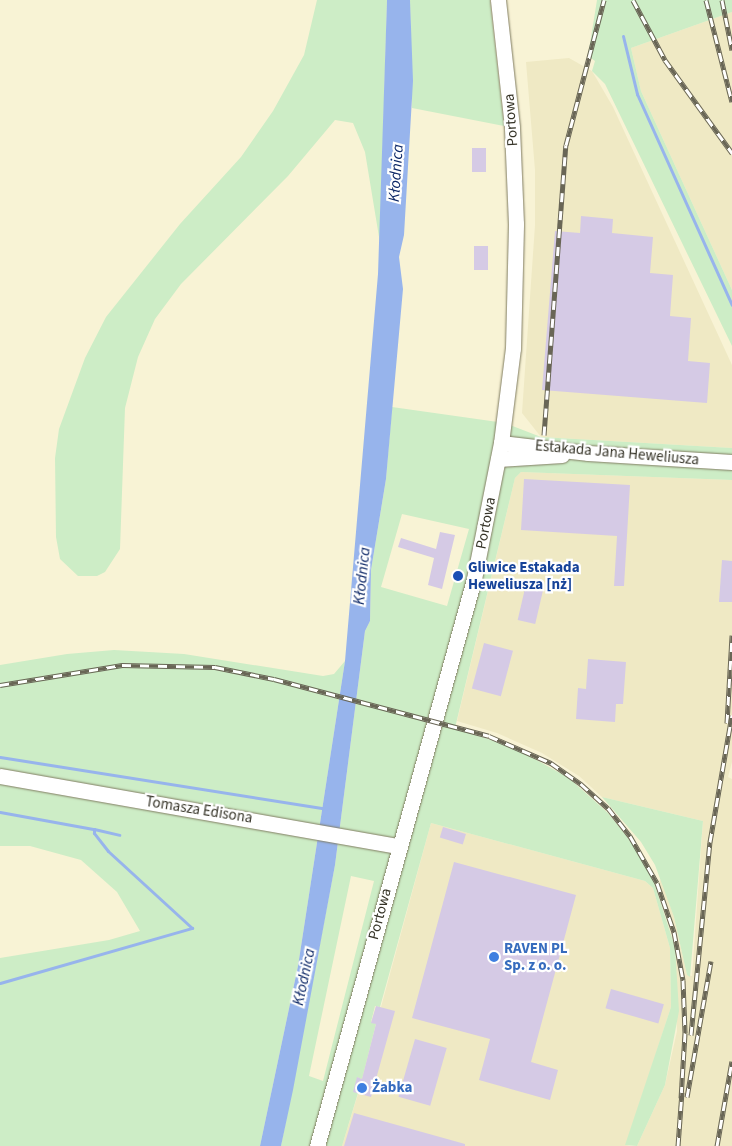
<!DOCTYPE html>
<html>
<head>
<meta charset="utf-8">
<style>
	body { margin:0 }
	#map { position:relative; width:732px; height:1146px; overflow:hidden; background:#f8f3d5; font-family:"Source Sans 3",sans-serif }
	div>[style] { position:absolute }
	[style*='--x'] { left:calc(var(--x)*1px); top:calc(var(--y)*1px); width:calc(var(--w)*1px); rotate:calc(var(--a)*1deg) }
	.built>* { inset:0; background:#efe9c4 }
	.green>* { inset:0; background:#cdedc6 }
	.water>* { inset:0; background:#97b4ec }
	.stream>* { height:3px; margin:-1.5px; padding:0 1.5px; transform-origin:1.5px; border-radius:1.5px; background:#97b4ec }
	.building>* { inset:0; background:#d5cae5; transform-origin:0 0 }
	.roads { filter:drop-shadow(0 0 1px #817d62) drop-shadow(0 0 1px #817d62) }
	.secondary>* { height:15px; margin:-7.5px; padding:0 7.5px; transform-origin:7.5px; border-radius:7.5px; background:#fff }
	.rail>* { height:5px; margin-top:-2.5px; transform-origin:0; background:repeating-linear-gradient(90deg,#fff 0 9px,#696656 0 18px); box-sizing:border-box; border-block:1px solid #696656 }
	.dots>* { width:14px; height:14px; translate:-50% -50%; box-sizing:border-box; border:2px solid #fff; border-radius:50% }
	span { translate:-50% -50%; white-space:nowrap; text-align:center; line-height:1.15; -webkit-text-stroke:4.5px #fff; paint-order:stroke }
	.street-label { font-size:15px; color:#363428 }
	.transit-label { font-size:15px; color:#164399; font-weight:700 }
	.left { translate:0 -50%; text-align:left }
	.shop-label { font-size:15px; color:#366cbe; font-weight:700 }
	.water-label { font-size:16px; color:#0c2766; font-style:italic }
</style>
</head>
<body>
<div id="map">
	<div class="built">
		<div style="clip-path:polygon(732px 12px,732px 290px,641px 91px,631px 48px)"></div>
		<div style="clip-path:polygon(569px 58px,592px 71px,613px 107px,732px 365px,732px 448px,541px 437px,522px 413px,535px 225px,535px 170px,526px 62px)"></div>
		<div style="clip-path:polygon(521px 472px,732px 480px,732px 762px,728px 777px,732px 779px,732px 1146px,637px 1146px,665px 1085px,677px 1031px,675px 947px,657px 887px,661px 879px,674px 917px,687px 975px,692px 976px,703px 821px,602px 797px,579px 776px,542px 753px,497px 733px,457px 721px,515px 478px)"></div>
		<div style="clip-path:polygon(431px 823px,645px 881px,653px 888px,670px 948px,671px 1007px,626px 1145px,630px 1146px,342px 1146px,358px 1094px,357px 1077px,362px 1078px,376px 1025px,371px 1023px,376px 1006px,381px 1007px)"></div>
	</div>
	<div class="green">
		<div style="clip-path:polygon(317px 0,387px 0,380px 243px,365px 152px,353px 123px,335px 120px,288px 176px,181px 284px,155px 319px,138px 357px,125px 408px,120px 549px,105px 572px,97px 576px,78px 576px,60px 559px,56px 537px,55px 458px,59px 429px,85px 358px,106px 317px,180px 224px,241px 157px,273px 111px,304px 55px)"></div>
		<div style="clip-path:polygon(410px 0,490px 0,504px 126px,412px 108px)"></div>
		<div style="clip-path:polygon(597px 0,732px 0,732px 12px,631px 48px,641px 91px,732px 290px,732px 346px,605px 84px,592px 71px,595px 61px,588px 56px)"></div>
		<div style="clip-path:polygon(evenodd,392px 407px,505px 423px,541px 437px,732px 448px,732px 480px,521px 472px,515px 478px,455px 728px,515px 748px,569px 778px,608px 813px,640px 853px,652px 876px,675px 947px,679px 1011px,665px 1085px,637px 1146px,625px 1145px,671px 1007px,670px 948px,653px 888px,645px 881px,431px 823px,380px 1007px,375px 1006px,371px 1022px,376px 1024px,362px 1079px,357px 1077px,358px 1093px,342px 1146px,281px 1146px,335px 865px,365px 631px,370px 621px,371px 570px,386px 479px,392px 407px,402px 514px,469px 529px,447px 606px,381px 587px,402px 514px,392px 407px,351px 876px,374px 881px,323px 1081px,309px 1076px,351px 876px)"></div>
		<div style="clip-path:polygon(114px 650px,184px 654px,323px 676px,334px 674px,345px 661px,298px 966px,260px 1146px,0 1146px,0 958px,109px 940px,140px 931px,117px 892px,81px 860px,30px 846px,0 846px,0 665px,67px 654px)"></div>
		<div style="clip-path:polygon(602px 797px,703px 821px,690px 977px,687px 975px,674px 917px,655px 865px,641px 842px)"></div>
	</div>
	<div class="water">
		<div style="clip-path:polygon(387px 0,410px 0,413px 81px,404px 235px,399px 257px,403px 289px,386px 479px,371px 570px,370px 621px,365px 631px,335px 865px,293px 1090px,281px 1146px,260px 1146px,298px 966px,345px 661px,378px 274px)"></div>
	</div>
	<div class="stream">
		<div style="--x:623;--y:36;--w:60;--a:76.4"></div>
		<div style="--x:637;--y:94;--w:231;--a:65.8"></div>
		<div style="--x:0;--y:757;--w:332;--a:9"></div>
		<div style="--x:0;--y:812;--w:96;--a:10.3"></div>
		<div style="--x:0;--y:983;--w:200;--a:-16"></div>
		<div style="--x:192;--y:928;--w:114;--a:-137.5"></div>
		<div style="--x:108;--y:851;--w:23;--a:-128"></div>
		<div style="--x:94;--y:833;--w:4;--a:-90"></div>
		<div style="--x:94;--y:829;--w:26;--a:13"></div>
	</div>
	<div class="building">
		<div style="left:472px;top:148px;width:14px;height:24px"></div>
		<div style="clip-path:polygon(581px 216px,613px 219px,612px 233px,653px 237px,650px 273px,673px 275px,670px 316px,691px 318px,688px 361px,710px 363px,707px 403px,542px 390px,555px 231px,580px 233px)"></div>
		<div style="left:474px;top:246px;width:14px;height:24px"></div>
		<div style="clip-path:polygon(524px 479px,630px 485px,624px 586px,614px 586px,617px 536px,521px 530px)"></div>
		<div style="clip-path:polygon(440px 532px,455px 535px,442px 589px,428px 585px,434px 558px,398px 547px,401px 538px,436px 549px)"></div>
		<div style="clip-path:polygon(722px 560px,732px 561px,732px 602px,719px 602px)"></div>
		<div style="left:526px;top:584px;width:18px;height:37px;rotate:13deg"></div>
		<div style="left:484px;top:643px;width:30px;height:47px;rotate:15deg"></div>
		<div style="clip-path:polygon(588px 659px,626px 662px,623px 704px,616px 704px,615px 722px,576px 719px,578px 688px,586px 689px)"></div>
		<div style="left:443px;top:827px;width:24px;height:11px;rotate:17deg"></div>
		<div style="clip-path:polygon(454px 862px,576px 895px,531px 1062px,558px 1070px,550px 1100px,479px 1080px,490px 1039px,412px 1018px)"></div>
		<div style="left:611px;top:989px;width:55px;height:20px;rotate:16deg"></div>
		<div style="clip-path:polygon(376px 1006px,395px 1011px,371px 1097px,353px 1092px,357px 1077px,362px 1079px,376px 1024px,371px 1023px)"></div>
		<div style="left:415px;top:1039px;width:33px;height:60px;rotate:16deg"></div>
		<div style="clip-path:polygon(354px 1113px,465px 1144px,465px 1146px,344px 1146px)"></div>
	</div>
	<div class="roads">
		<div class="secondary">
			<div style="--x:501;--y:443;--w:88;--a:6.6"></div>
			<div style="--x:588;--y:453;--w:144;--a:3.6"></div>
			<div style="--x:498;--y:459;--w:64;--a:-3.6"></div>
			<div style="--x:0;--y:776;--w:404;--a:10"></div>
			<div style="--x:317;--y:1146;--w:588;--a:-74.52"></div>
			<div style="--x:474;--y:579;--w:139;--a:-78.8"></div>
			<div style="--x:501;--y:443;--w:96;--a:-82.8"></div>
			<div style="--x:513;--y:348;--w:124;--a:-88.6"></div>
			<div style="--x:516;--y:224;--w:97;--a:-92.4"></div>
			<div style="--x:512;--y:127;--w:128;--a:-96.3"></div>
		</div>
	</div>
	<div class="rail">
		<div style="--x:633;--y:0;--w:68;--a:61.9"></div>
		<div style="--x:665;--y:60;--w:115;--a:54.2"></div>
		<div style="--x:706;--y:0;--w:105;--a:75.7"></div>
		<div style="--x:722;--y:0;--w:51;--a:78.7"></div>
		<div style="--x:544;--y:435;--w:291;--a:-85.7"></div>
		<div style="--x:566;--y:145;--w:150;--a:-75.3"></div>
		<div style="--x:0;--y:685;--w:124;--a:-9.3"></div>
		<div style="--x:122;--y:665;--w:93;--a:1.2"></div>
		<div style="--x:215;--y:667;--w:60;--a:11.5"></div>
		<div style="--x:274;--y:679;--w:222;--a:14.8"></div>
		<div style="--x:489;--y:736;--w:68;--a:23.5"></div>
		<div style="--x:551;--y:763;--w:37;--a:35"></div>
		<div style="--x:581;--y:784;--w:36;--a:42"></div>
		<div style="--x:608;--y:808;--w:36;--a:52"></div>
		<div style="--x:630;--y:836;--w:54;--a:60.1"></div>
		<div style="--x:657;--y:883;--w:52;--a:70.9"></div>
		<div style="--x:674;--y:932;--w:49;--a:79.4"></div>
		<div style="--x:683;--y:980;--w:53;--a:87.8"></div>
		<div style="--x:685;--y:1033;--w:65;--a:93.5"></div>
		<div style="--x:727;--y:723;--w:88;--a:-86.7"></div>
		<div style="--x:691;--y:1035;--w:194;--a:-84.4"></div>
		<div style="--x:710;--y:842;--w:129;--a:-80.2"></div>
		<div style="--x:687;--y:1097;--w:138;--a:-80"></div>
		<div style="--x:678;--y:1146;--w:54;--a:-85.8"></div>
		<div style="--x:717;--y:1146;--w:86;--a:-80"></div>
	</div>
	<div class="dots">
		<div style="left:458px;top:576px;background:#1a4fb4"></div>
		<div style="left:494px;top:957px;background:#3f7fe0"></div>
		<div style="left:362px;top:1088px;background:#3f7fe0"></div>
	</div>
	<div class="street-label">
		<span style="left:511px;top:120px;rotate:-94deg">Portowa</span>
		<span style="left:617px;top:453px;rotate:5deg">Estakada Jana Heweliusza</span>
		<span style="left:486px;top:523px;rotate:-79deg">Portowa</span>
		<span style="left:199px;top:810px;rotate:9deg">Tomasza Edisona</span>
		<span style="left:380px;top:914px;rotate:-75deg">Portowa</span>
	</div>
	<div class="transit-label">
		<span class="left" style="left:468px;top:576px">Gliwice Estakada<br>Heweliusza [nż]</span>
	</div>
	<div class="shop-label">
		<span class="left" style="left:504px;top:957px">RAVEN PL<br>Sp. z o. o.</span>
		<span class="left" style="left:372px;top:1088px">Żabka</span>
	</div>
	<div class="water-label">
		<span style="left:396px;top:173px;rotate:-86deg">Kłodnica</span>
		<span style="left:362px;top:576px;rotate:-84deg">Kłodnica</span>
		<span style="left:304px;top:977px;rotate:-78deg">Kłodnica</span>
	</div>
</div>
</body>
</html>
